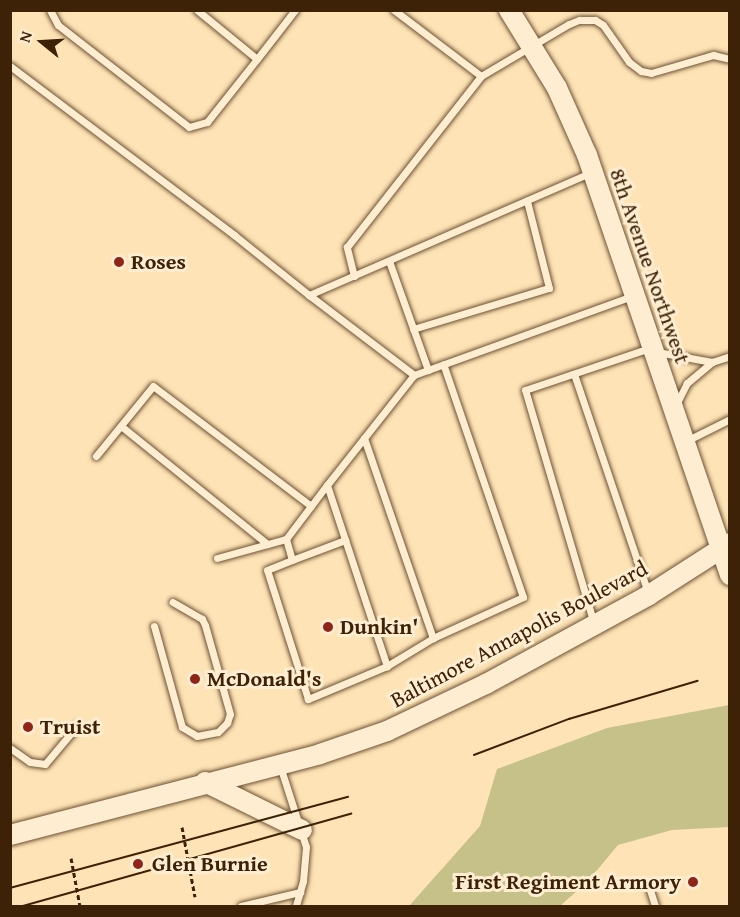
<!DOCTYPE html>
<html>
<head>
<meta charset="utf-8">
<style>
	body { margin:0 }
	#map { position:relative; width:740px; height:917px; overflow:hidden; background:#fee3b6; font-family:"Gentium Book Plus",serif }
	div>[style] { position:absolute }
	[style*='--x'] { left:calc(var(--x)*1px); top:calc(var(--y)*1px); width:calc(var(--w)*1px); rotate:calc(var(--a)*1deg) }
	.green>* { inset:0; background:#c6c189 }
	.path>* { height:3px; margin-top:-1.5px; transform-origin:0; background:repeating-linear-gradient(90deg,#3d2208 0 4.5px,transparent 0 7.5px) }
	.roads { filter:drop-shadow(0 0 2px #6d5234) drop-shadow(0 0 2px #6d5234) }
	.lane>* { height:7px; margin:-3.5px; padding:0 3.5px; transform-origin:3.5px; border-radius:3.5px; background:#feedd0 }
	.secondary>* { height:20px; margin:-10px; padding:0 10px; transform-origin:10px; border-radius:10px; background:#feedd0 }
	.tram>* { height:1.5px; margin:-0.75px; padding:0 0.75px; transform-origin:0.75px; border-radius:0.75px; background:#3d2208 }
	.dots>* { width:16px; height:16px; translate:-50% -50%; box-sizing:border-box; border:3px solid #feedd0; border-radius:50% }
	span { translate:-50% -50%; white-space:nowrap; text-align:center; line-height:1.15; -webkit-text-stroke:6px #feedd0; paint-order:stroke }
	.poi-label { font-size:22px; color:#3d2208; font-weight:700 }
	.left { translate:0 -50%; text-align:left }
	.right { translate:-100% -50%; text-align:right }
	.street-label { font-size:22px; color:#3d2208 }
	.frame { position:absolute; inset:0; border:12px solid #3d2208; pointer-events:none }
	.north { position:absolute; left:12px; top:12px; width:60px; height:60px; -webkit-text-stroke:4px #feedd0; paint-order:stroke; rotate:288deg; font-size:16px; font-weight:700; line-height:24px; text-align:center; color:#3d2208 }
	.north::after { content:''; display:block; margin:auto; width:21px; height:27px; background:#3d2208; clip-path:polygon(50% 0,100% 100%,50% 72%,0 100%) }
</style>
</head>
<body>
<div id="map">
	<div class="green">
		<div style="clip-path:polygon(729px 705px,729px 827px,672px 830px,618px 845px,588px 881px,560px 906px,409px 906px,480px 826px,497px 769px,607px 728px)"></div>
	</div>
	<div class="path">
		<div style="--x:182;--y:827;--w:71;--a:79.5"></div>
		<div style="--x:71;--y:858;--w:49;--a:79.4"></div>
	</div>
	<div class="roads">
		<div class="lane">
			<div style="--x:50;--y:10;--w:17;--a:62"></div>
			<div style="--x:58;--y:25;--w:166;--a:37.9"></div>
			<div style="--x:189;--y:127;--w:19;--a:-16"></div>
			<div style="--x:207;--y:122;--w:80;--a:-51.6"></div>
			<div style="--x:197;--y:10;--w:77;--a:39.2"></div>
			<div style="--x:257;--y:59;--w:62;--a:-52.2"></div>
			<div style="--x:394;--y:10;--w:109;--a:37.2"></div>
			<div style="--x:10;--y:66;--w:281;--a:37"></div>
			<div style="--x:234;--y:235;--w:96;--a:38.7"></div>
			<div style="--x:389;--y:261;--w:116;--a:70.3"></div>
			<div style="--x:354;--y:276;--w:30;--a:-104"></div>
			<div style="--x:347;--y:247;--w:217;--a:-51.9"></div>
			<div style="--x:481;--y:76;--w:102;--a:-30.6"></div>
			<div style="--x:569;--y:24;--w:11;--a:-22"></div>
			<div style="--x:579;--y:20;--w:16;--a:0"></div>
			<div style="--x:595;--y:20;--w:9;--a:32"></div>
			<div style="--x:603;--y:25;--w:45;--a:54.9"></div>
			<div style="--x:629;--y:62;--w:15;--a:37"></div>
			<div style="--x:641;--y:71;--w:10;--a:11"></div>
			<div style="--x:651;--y:73;--w:65;--a:-16.2"></div>
			<div style="--x:713;--y:55;--w:17;--a:13"></div>
			<div style="--x:413;--y:329;--w:142;--a:-16.8"></div>
			<div style="--x:549;--y:288;--w:90;--a:-104.2"></div>
			<div style="--x:657;--y:352;--w:56;--a:10.3"></div>
			<div style="--x:712;--y:362;--w:33;--a:140"></div>
			<div style="--x:687;--y:383;--w:25;--a:117"></div>
			<div style="--x:712;--y:362;--w:19;--a:-18"></div>
			<div style="--x:574;--y:374;--w:230;--a:71.3"></div>
			<div style="--x:414;--y:375;--w:132;--a:-142.7"></div>
			<div style="--x:309;--y:295;--w:306;--a:-23.5"></div>
			<div style="--x:121;--y:426;--w:188;--a:38.9"></div>
			<div style="--x:364;--y:438;--w:212;--a:71"></div>
			<div style="--x:433;--y:638;--w:99;--a:-24.5"></div>
			<div style="--x:523;--y:597;--w:246;--a:-108.9"></div>
			<div style="--x:686;--y:441;--w:49;--a:-26.6"></div>
			<div style="--x:96;--y:456;--w:90;--a:-50.8"></div>
			<div style="--x:153;--y:386;--w:198;--a:37.2"></div>
			<div style="--x:327;--y:485;--w:191;--a:71.7"></div>
			<div style="--x:387;--y:666;--w:86;--a:157.3"></div>
			<div style="--x:308;--y:699;--w:135;--a:-107.6"></div>
			<div style="--x:267;--y:570;--w:27;--a:-22"></div>
			<div style="--x:292;--y:560;--w:22;--a:-106"></div>
			<div style="--x:286;--y:539;--w:41;--a:-52.9"></div>
			<div style="--x:311;--y:506;--w:26;--a:-53"></div>
			<div style="--x:327;--y:485;--w:140;--a:-51.7"></div>
			<div style="--x:414;--y:375;--w:232;--a:-19.9"></div>
			<div style="--x:217;--y:558;--w:72;--a:-15.4"></div>
			<div style="--x:292;--y:560;--w:57;--a:-20.7"></div>
			<div style="--x:594;--y:624;--w:244;--a:-106.4"></div>
			<div style="--x:525;--y:390;--w:132;--a:-18.6"></div>
			<div style="--x:154;--y:626;--w:105;--a:74.5"></div>
			<div style="--x:182;--y:727;--w:17;--a:31"></div>
			<div style="--x:197;--y:736;--w:21;--a:-11"></div>
			<div style="--x:218;--y:732;--w:13;--a:-45"></div>
			<div style="--x:227;--y:723;--w:9;--a:-72"></div>
			<div style="--x:230;--y:714;--w:92;--a:-105.7"></div>
			<div style="--x:205;--y:625;--w:7;--a:-117"></div>
			<div style="--x:202;--y:619;--w:34;--a:-150"></div>
			<div style="--x:387;--y:666;--w:54;--a:-31.3"></div>
			<div style="--x:10;--y:748;--w:24;--a:35"></div>
			<div style="--x:30;--y:762;--w:15;--a:8"></div>
			<div style="--x:45;--y:764;--w:50;--a:-49.9"></div>
			<div style="--x:280;--y:766;--w:85;--a:72.2"></div>
			<div style="--x:306;--y:847;--w:34;--a:95"></div>
			<div style="--x:303;--y:881;--w:26;--a:106"></div>
			<div style="--x:649;--y:887;--w:20;--a:72"></div>
			<div style="--x:241;--y:906;--w:61;--a:-13.3"></div>
		</div>
		<div class="secondary">
			<div style="--x:509;--y:10;--w:92;--a:58.4"></div>
			<div style="--x:557;--y:88;--w:73;--a:65.9"></div>
			<div style="--x:587;--y:155;--w:444;--a:71.2"></div>
			<div style="--x:205;--y:782;--w:108;--a:26.3"></div>
			<div style="--x:10;--y:835;--w:320;--a:-14.6"></div>
			<div style="--x:320;--y:754;--w:71;--a:-18.9"></div>
			<div style="--x:387;--y:731;--w:110;--a:-25.4"></div>
			<div style="--x:486;--y:684;--w:186;--a:-28.6"></div>
			<div style="--x:649;--y:595;--w:96;--a:-32.7"></div>
		</div>
	</div>
	<div class="tram">
		<div style="--x:474;--y:755;--w:102;--a:-20.8"></div>
		<div style="--x:569;--y:719;--w:134;--a:-16.5"></div>
		<div style="--x:10;--y:888;--w:350;--a:-15.1"></div>
		<div style="--x:23;--y:906;--w:341;--a:-15.7"></div>
	</div>
	<div class="dots">
		<div style="left:119px;top:262px;background:#8f2418"></div>
		<div style="left:328px;top:627px;background:#8f2418"></div>
		<div style="left:195px;top:679px;background:#8f2418"></div>
		<div style="left:28px;top:727px;background:#8f2418"></div>
		<div style="left:138px;top:864px;background:#8f2418"></div>
		<div style="left:693px;top:882px;background:#8f2418"></div>
	</div>
	<div class="poi-label">
		<span class="left" style="left:131px;top:262px">Roses</span>
		<span class="left" style="left:340px;top:627px">Dunkin'</span>
		<span class="left" style="left:207px;top:679px">McDonald's</span>
		<span class="left" style="left:40px;top:727px">Truist</span>
		<span class="left" style="left:152px;top:864px">Glen Burnie</span>
		<span class="right" style="left:681px;top:882px">First Regiment Armory</span>
	</div>
	<div class="street-label">
		<span style="left:650px;top:266px;rotate:71deg">8th Avenue Northwest</span>
		<span style="left:519px;top:634px;rotate:-28deg">Baltimore Annapolis Boulevard</span>
	</div>
	<div class="frame"></div>
	<div class="north">N</div>
</div>
</body>
</html>
